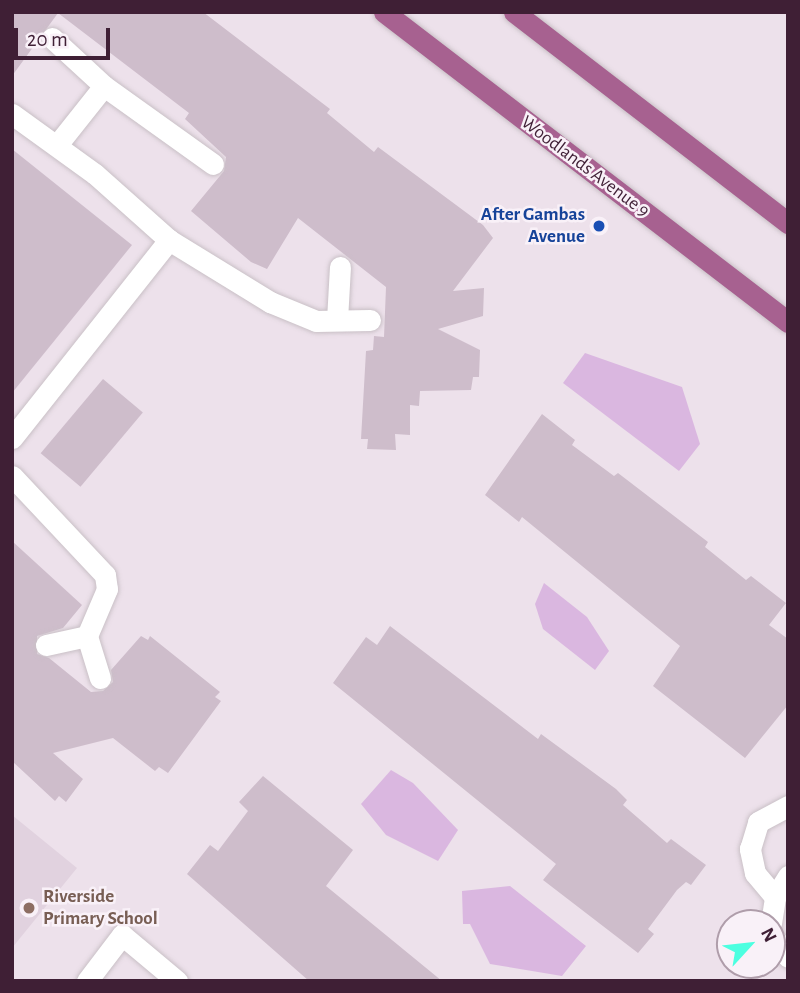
<!DOCTYPE html>
<html>
<head>
<meta charset="utf-8">
<style>
	body { margin:0 }
	#map { position:relative; width:800px; height:993px; overflow:hidden; background:#ede1eb; font-family:"Alegreya Sans",sans-serif }
	div>[style] { position:absolute }
	[style*='--x'] { left:calc(var(--x)*1px); top:calc(var(--y)*1px); width:calc(var(--w)*1px); rotate:calc(var(--a)*1deg) }
	.built>* { inset:0; background:#e1d2df }
	.green>* { inset:0; background:#dab7e0 }
	.building>* { inset:0; background:#cebdcb; transform-origin:0 0 }
	.roads { filter:drop-shadow(0 0 2px #c9c0c6) drop-shadow(0 0 2px #c9c0c6) }
	.minor>* { height:21px; margin:-10.5px; padding:0 10.5px; transform-origin:10.5px; border-radius:10.5px; background:#fff }
	.major>* { height:21px; margin:-10.5px; padding:0 10.5px; transform-origin:10.5px; border-radius:10.5px; background:#a76190 }
	.dots>* { width:19px; height:19px; translate:-50% -50%; box-sizing:border-box; border:4px solid #f9f1f8; border-radius:50% }
	span { translate:-50% -50%; white-space:nowrap; text-align:center; line-height:1.15; -webkit-text-stroke:5px #f9f1f8; paint-order:stroke }
	.street-label { font-size:19px; color:#3f1f35 }
	.transit-label { font-size:19px; color:#164399; font-weight:700 }
	.right { translate:-100% -50%; text-align:right }
	.education-label { font-size:19px; color:#785e54; font-weight:700 }
	.left { translate:0 -50%; text-align:left }
	.frame { position:absolute; inset:0; border:14px solid #3f1f35; pointer-events:none }
	.north { position:absolute; left:716px; top:909px; width:70px; height:70px; box-sizing:border-box; background:#f9f1f8; border:2px solid #af9daa; border-radius:50%; rotate:63deg; font-size:19px; font-weight:700; line-height:28px; text-align:center; color:#3f1f35 }
	.north::after { content:''; display:block; margin:auto; width:24px; height:32px; background:#4cffe0; clip-path:polygon(50% 0,100% 100%,50% 72%,0 100%) }
	.scale { position:absolute; left:14px; top:28px; width:96px; height:32px; box-sizing:border-box; border:4px solid #3f1f35; border-top:0; padding-left:9px; font-size:21px; line-height:24px; white-space:nowrap; color:#3f1f35; -webkit-text-stroke:5px #f9f1f8; paint-order:stroke }
</style>
</head>
<body>
<div id="map">
	<div class="built">
		<div style="clip-path:polygon(12px 815px,77px 868px,12px 948px)"></div>
	</div>
	<div class="green">
		<div style="clip-path:polygon(585px 353px,682px 387px,700px 444px,679px 471px,563px 383px)"></div>
		<div style="clip-path:polygon(544px 583px,587px 617px,609px 651px,595px 670px,543px 629px,535px 604px)"></div>
		<div style="clip-path:polygon(391px 770px,413px 783px,458px 830px,438px 861px,386px 835px,361px 804px)"></div>
		<div style="clip-path:polygon(510px 886px,586px 946px,562px 976px,490px 964px,470px 924px,463px 924px,462px 891px)"></div>
	</div>
	<div class="building">
		<div style="clip-path:polygon(12px 12px,203px 12px,330px 109px,327px 113px,374px 152px,378px 147px,483px 225px,493px 238px,453px 291px,484px 288px,483px 316px,438px 329px,480px 350px,479px 377px,473px 377px,471px 390px,420px 391px,419px 406px,410px 405px,410px 435px,395px 434px,396px 450px,367px 449px,368px 439px,361px 439px,366px 351px,373px 350px,374px 336px,384px 337px,386px 287px,298px 218px,267px 269px,251px 262px,191px 211px,224px 171px,226px 157px,185px 119px,189px 113px,58px 13px,12px 76px)"></div>
		<div style="clip-path:polygon(12px 149px,132px 245px,12px 393px)"></div>
		<div style="left:103px;top:379px;width:52px;height:97px;rotate:40deg"></div>
		<div style="clip-path:polygon(542px 414px,575px 440px,572px 445px,614px 476px,618px 473px,708px 542px,705px 547px,746px 580px,751px 576px,786px 603px,769px 625px,788px 639px,788px 705px,745px 758px,653px 686px,680px 646px,522px 517px,519px 522px,485px 495px)"></div>
		<div style="clip-path:polygon(12px 541px,82px 605px,63px 628px,37px 636px,37px 654px,49px 658px,91px 692px,103px 691px,113px 682px,111px 670px,141px 636px,148px 640px,150px 636px,220px 692px,215px 697px,221px 701px,168px 773px,159px 767px,155px 771px,113px 738px,53px 753px,83px 779px,66px 802px,59px 796px,55px 801px,12px 761px)"></div>
		<div style="clip-path:polygon(390px 626px,538px 739px,541px 734px,616px 789px,627px 800px,623px 805px,667px 843px,671px 839px,706px 865px,691px 885px,686px 882px,677px 890px,648px 929px,654px 934px,638px 953px,543px 880px,556px 864px,333px 683px,366px 637px,377px 645px)"></div>
		<div style="clip-path:polygon(263px 776px,353px 850px,326px 886px,442px 981px,309px 981px,187px 874px,210px 845px,218px 851px,248px 811px,239px 802px)"></div>
	</div>
	<div class="roads">
		<div class="minor">
			<div style="--x:52;--y:38;--w:71;--a:42.7"></div>
			<div style="--x:104;--y:86;--w:134;--a:35.6"></div>
			<div style="--x:12;--y:114;--w:102;--a:35.9"></div>
			<div style="--x:95;--y:174;--w:99;--a:41.7"></div>
			<div style="--x:169;--y:240;--w:119;--a:31.5"></div>
			<div style="--x:270;--y:302;--w:50;--a:22.4"></div>
			<div style="--x:316;--y:321;--w:54;--a:-1.1"></div>
			<div style="--x:57;--y:145;--w:75;--a:-51.5"></div>
			<div style="--x:337;--y:320;--w:53;--a:-86.8"></div>
			<div style="--x:12;--y:438;--w:253;--a:-51.6"></div>
			<div style="--x:12;--y:476;--w:136;--a:46.8"></div>
			<div style="--x:105;--y:575;--w:14;--a:82"></div>
			<div style="--x:107;--y:589;--w:51;--a:113.1"></div>
			<div style="--x:87;--y:636;--w:44;--a:72.8"></div>
			<div style="--x:46;--y:645;--w:42;--a:-12.4"></div>
			<div style="--x:775;--y:897;--w:31;--a:-130"></div>
			<div style="--x:755;--y:873;--w:25;--a:-102"></div>
			<div style="--x:750;--y:849;--w:28;--a:-73"></div>
			<div style="--x:758;--y:822;--w:34;--a:-28"></div>
			<div style="--x:771;--y:923;--w:26;--a:-81"></div>
			<div style="--x:775;--y:897;--w:25;--a:-58"></div>
			<div style="--x:772;--y:935;--w:27;--a:54"></div>
			<div style="--x:87;--y:981;--w:58;--a:-52.7"></div>
			<div style="--x:122;--y:935;--w:72;--a:39.9"></div>
		</div>
		<div class="major">
			<div style="--x:384;--y:12;--w:509;--a:37.5"></div>
			<div style="--x:514;--y:12;--w:346;--a:37.6"></div>
		</div>
	</div>
	<div class="dots">
		<div style="left:599px;top:226px;background:#1a4fb4"></div>
		<div style="left:29px;top:908px;background:#8d6e63"></div>
	</div>
	<div class="street-label">
		<span style="left:585px;top:167px;rotate:37deg">Woodlands Avenue 9</span>
	</div>
	<div class="transit-label">
		<span class="right" style="left:585px;top:226px">After Gambas<br>Avenue</span>
	</div>
	<div class="education-label">
		<span class="left" style="left:43px;top:908px">Riverside<br>Primary School</span>
	</div>
	<div class="frame"></div>
	<div class="north">N</div>
	<div class="scale">20 m</div>
</div>
</body>
</html>
